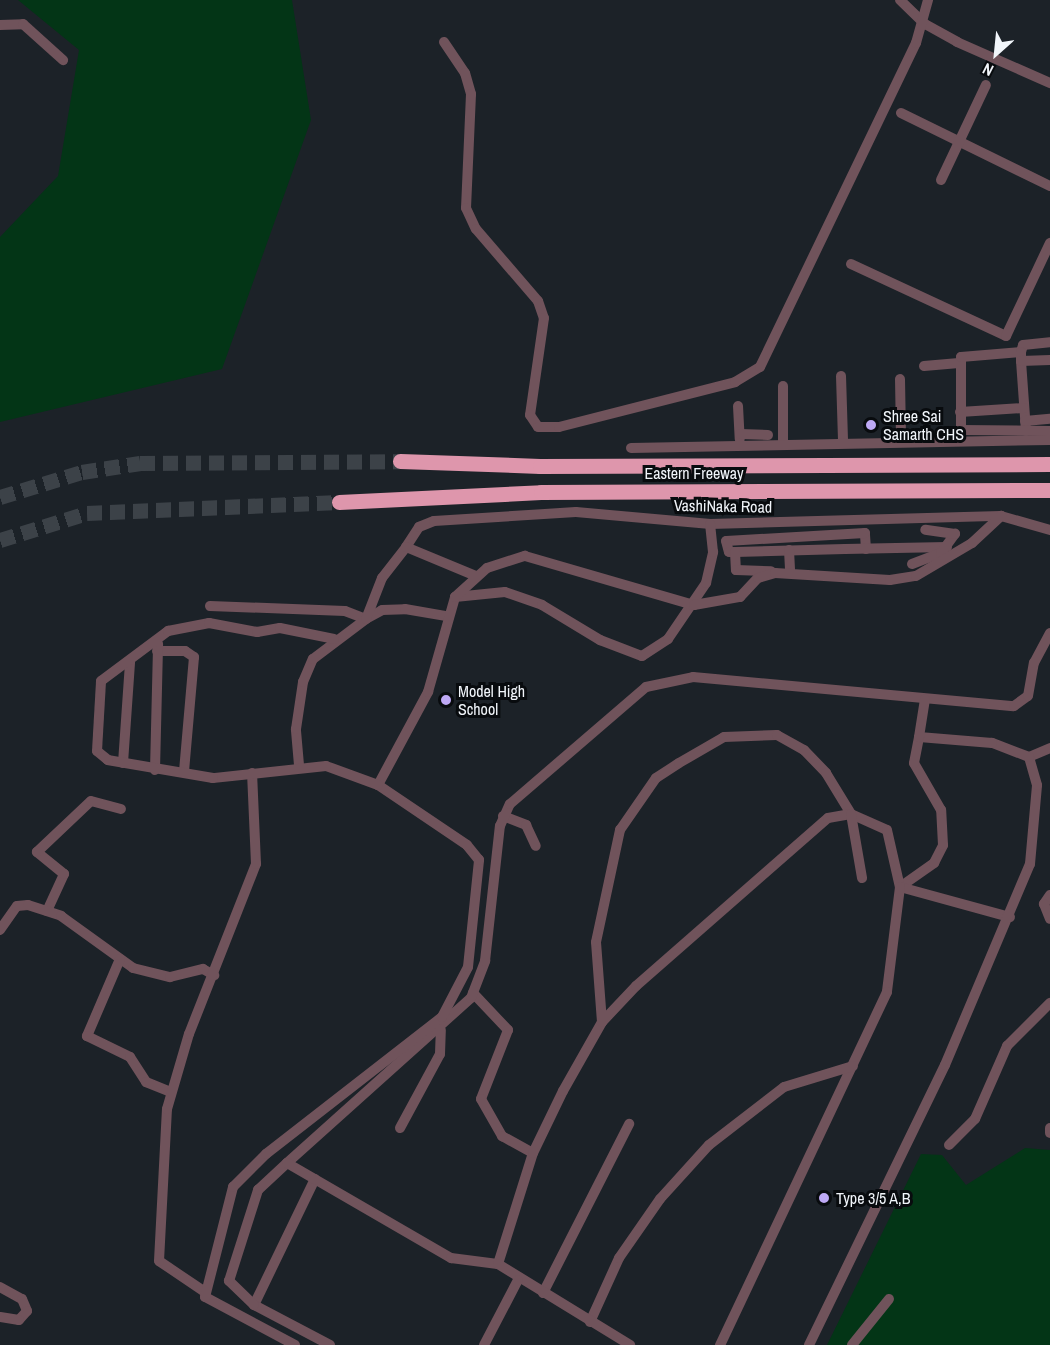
<!DOCTYPE html>
<html>
<head>
<meta charset="utf-8">
<style>
	body { margin:0 }
	#map { position:relative; width:1050px; height:1345px; overflow:hidden; background:#1c2228; font-family:"Archivo Narrow",sans-serif }
	div>[style] { position:absolute }
	[style*='--x'] { left:calc(var(--x)*1px); top:calc(var(--y)*1px); width:calc(var(--w)*1px); rotate:calc(var(--a)*1deg) }
	.green>* { inset:0; background:#033516 }
	.highway-tunnel>* { height:15px; margin-top:-7.5px; transform-origin:0; background:repeating-linear-gradient(90deg,#3c4248 0 15px,transparent 0 23px) }
	.minor>* { height:10px; margin:-5px; padding:0 5px; transform-origin:5px; border-radius:5px; background:#70535b }
	.highway>* { height:15px; margin:-7.5px; padding:0 7.5px; transform-origin:7.5px; border-radius:7.5px; background:#de96ac }
	.dots>* { width:16px; height:16px; translate:-50% -50%; box-sizing:border-box; border:3px solid #080b0e; border-radius:50% }
	span { translate:-50% -50%; white-space:nowrap; text-align:center; line-height:1.15; -webkit-text-stroke:6px #080b0e; paint-order:stroke }
	.poi-label { font-size:16px; color:#f1f5fa }
	.left { translate:0 -50%; text-align:left }
	.street-label { font-size:16px; color:#f1f5fa }
	.north { position:absolute; left:966px; top:24px; width:60px; height:60px; -webkit-text-stroke:4px #080b0e; paint-order:stroke; rotate:207deg; font-size:16px; font-weight:700; line-height:24px; text-align:center; color:#f1f5fa }
	.north::after { content:''; display:block; margin:auto; width:21px; height:27px; background:#f1f5fa; clip-path:polygon(50% 0,100% 100%,50% 72%,0 100%) }
</style>
</head>
<body>
<div id="map">
	<div class="green">
		<div style="clip-path:polygon(18px 0,292px 0,311px 120px,222px 369px,0 422px,0 237px,58px 176px,79px 50px)"></div>
		<div style="clip-path:polygon(1025px 1148px,1050px 1150px,1050px 1345px,827px 1345px,921px 1154px,942px 1155px,966px 1185px)"></div>
	</div>
	<div class="highway-tunnel">
		<div style="--x:0;--y:497;--w:86;--a:-17"></div>
		<div style="--x:82;--y:472;--w:59;--a:-8.8"></div>
		<div style="--x:140;--y:463;--w:260;--a:-0.4"></div>
		<div style="--x:0;--y:540;--w:91;--a:-17.2"></div>
		<div style="--x:87;--y:513;--w:252;--a:-2.5"></div>
	</div>
	<div class="minor">
		<div style="--x:900;--y:0;--w:35;--a:44"></div>
		<div style="--x:925;--y:24;--w:37;--a:29"></div>
		<div style="--x:957;--y:42;--w:102;--a:23.8"></div>
		<div style="--x:0;--y:25;--w:23;--a:-2"></div>
		<div style="--x:23;--y:24;--w:54;--a:42"></div>
		<div style="--x:444;--y:42;--w:37;--a:56"></div>
		<div style="--x:465;--y:73;--w:22;--a:74"></div>
		<div style="--x:471;--y:94;--w:114;--a:92.5"></div>
		<div style="--x:466;--y:208;--w:23;--a:65"></div>
		<div style="--x:476;--y:229;--w:95;--a:49.3"></div>
		<div style="--x:538;--y:301;--w:18;--a:71"></div>
		<div style="--x:544;--y:318;--w:98;--a:98.2"></div>
		<div style="--x:530;--y:415;--w:14;--a:56"></div>
		<div style="--x:538;--y:427;--w:21;--a:0"></div>
		<div style="--x:559;--y:427;--w:182;--a:-14.3"></div>
		<div style="--x:735;--y:382;--w:29;--a:-31"></div>
		<div style="--x:760;--y:367;--w:360;--a:-64.3"></div>
		<div style="--x:916;--y:43;--w:45;--a:-74.4"></div>
		<div style="--x:901;--y:113;--w:166;--a:26.1"></div>
		<div style="--x:941;--y:180;--w:105;--a:-64.7"></div>
		<div style="--x:851;--y:264;--w:171;--a:24.9"></div>
		<div style="--x:1006;--y:336;--w:103;--a:-64.7"></div>
		<div style="--x:1021;--y:352;--w:7;--a:-74"></div>
		<div style="--x:1023;--y:345;--w:27;--a:-6"></div>
		<div style="--x:1021;--y:361;--w:70;--a:85.9"></div>
		<div style="--x:924;--y:366;--w:35;--a:-5"></div>
		<div style="--x:841;--y:376;--w:65;--a:88.2"></div>
		<div style="--x:900;--y:379;--w:60;--a:89"></div>
		<div style="--x:738;--y:406;--w:33;--a:87"></div>
		<div style="--x:960;--y:412;--w:64;--a:-3.6"></div>
		<div style="--x:1025;--y:421;--w:25;--a:-5"></div>
		<div style="--x:960;--y:430;--w:90;--a:0.6"></div>
		<div style="--x:740;--y:434;--w:28;--a:2"></div>
		<div style="--x:961;--y:440;--w:83;--a:-90"></div>
		<div style="--x:961;--y:357;--w:60;--a:-4.8"></div>
		<div style="--x:1021;--y:352;--w:9;--a:90"></div>
		<div style="--x:1021;--y:361;--w:29;--a:-2"></div>
		<div style="--x:783;--y:441;--w:55;--a:-90"></div>
		<div style="--x:631;--y:448;--w:419;--a:-1.1"></div>
		<div style="--x:406;--y:547;--w:24;--a:-57"></div>
		<div style="--x:419;--y:527;--w:16;--a:-22"></div>
		<div style="--x:434;--y:521;--w:142;--a:-3.6"></div>
		<div style="--x:576;--y:512;--w:135;--a:5.1"></div>
		<div style="--x:710;--y:524;--w:291;--a:-1.6"></div>
		<div style="--x:1001;--y:516;--w:51;--a:15.9"></div>
		<div style="--x:866;--y:549;--w:16;--a:-94"></div>
		<div style="--x:865;--y:533;--w:139;--a:176.7"></div>
		<div style="--x:726;--y:541;--w:11;--a:75"></div>
		<div style="--x:729;--y:552;--w:6;--a:0"></div>
		<div style="--x:735;--y:552;--w:110;--a:-1.6"></div>
		<div style="--x:845;--y:549;--w:102;--a:-1.1"></div>
		<div style="--x:789;--y:550;--w:21;--a:87"></div>
		<div style="--x:735;--y:552;--w:18;--a:87"></div>
		<div style="--x:736;--y:570;--w:35;--a:2"></div>
		<div style="--x:912;--y:564;--w:31;--a:-21"></div>
		<div style="--x:941;--y:553;--w:24;--a:-54"></div>
		<div style="--x:955;--y:534;--w:30;--a:-172"></div>
		<div style="--x:455;--y:597;--w:50;--a:-5.7"></div>
		<div style="--x:505;--y:592;--w:39;--a:19"></div>
		<div style="--x:542;--y:605;--w:68;--a:31.1"></div>
		<div style="--x:600;--y:640;--w:45;--a:20.9"></div>
		<div style="--x:642;--y:656;--w:31;--a:-33"></div>
		<div style="--x:668;--y:639;--w:68;--a:-55.8"></div>
		<div style="--x:706;--y:583;--w:32;--a:-77"></div>
		<div style="--x:713;--y:552;--w:28;--a:-96"></div>
		<div style="--x:210;--y:606;--w:135;--a:2.1"></div>
		<div style="--x:345;--y:611;--w:22;--a:21"></div>
		<div style="--x:366;--y:619;--w:18;--a:-29"></div>
		<div style="--x:382;--y:610;--w:23;--a:-2"></div>
		<div style="--x:405;--y:609;--w:42;--a:9.7"></div>
		<div style="--x:157;--y:651;--w:28;--a:0"></div>
		<div style="--x:185;--y:651;--w:11;--a:34"></div>
		<div style="--x:194;--y:657;--w:115;--a:95"></div>
		<div style="--x:1029;--y:757;--w:23;--a:-23"></div>
		<div style="--x:123;--y:763;--w:101;--a:-86"></div>
		<div style="--x:299;--y:765;--w:36;--a:-95"></div>
		<div style="--x:296;--y:729;--w:48;--a:-81.5"></div>
		<div style="--x:303;--y:682;--w:25;--a:-67"></div>
		<div style="--x:313;--y:659;--w:66;--a:-37"></div>
		<div style="--x:366;--y:619;--w:44;--a:-68.7"></div>
		<div style="--x:382;--y:578;--w:39;--a:-52"></div>
		<div style="--x:406;--y:547;--w:76;--a:22.5"></div>
		<div style="--x:155;--y:770;--w:126;--a:-88.6"></div>
		<div style="--x:378;--y:785;--w:106;--a:-61.7"></div>
		<div style="--x:428;--y:692;--w:99;--a:-74.1"></div>
		<div style="--x:455;--y:597;--w:43;--a:-42.2"></div>
		<div style="--x:487;--y:568;--w:40;--a:-18"></div>
		<div style="--x:525;--y:556;--w:176;--a:16.2"></div>
		<div style="--x:694;--y:605;--w:47;--a:-9.9"></div>
		<div style="--x:740;--y:597;--w:26;--a:-47"></div>
		<div style="--x:758;--y:578;--w:18;--a:-16"></div>
		<div style="--x:775;--y:573;--w:115;--a:3.5"></div>
		<div style="--x:890;--y:580;--w:26;--a:-9"></div>
		<div style="--x:916;--y:576;--w:65;--a:-30.5"></div>
		<div style="--x:972;--y:543;--w:40;--a:-43"></div>
		<div style="--x:503;--y:816;--w:25;--a:21"></div>
		<div style="--x:526;--y:825;--w:23;--a:65"></div>
		<div style="--x:900;--y:887;--w:42;--a:-35.2"></div>
		<div style="--x:934;--y:863;--w:20;--a:-63"></div>
		<div style="--x:943;--y:845;--w:35;--a:-93"></div>
		<div style="--x:941;--y:810;--w:54;--a:-119.9"></div>
		<div style="--x:914;--y:763;--w:26;--a:-79"></div>
		<div style="--x:900;--y:887;--w:114;--a:15.3"></div>
		<div style="--x:1050;--y:895;--w:11;--a:124"></div>
		<div style="--x:1044;--y:904;--w:16;--a:68"></div>
		<div style="--x:47;--y:911;--w:41;--a:-65.3"></div>
		<div style="--x:64;--y:874;--w:35;--a:-141"></div>
		<div style="--x:37;--y:852;--w:74;--a:-43.4"></div>
		<div style="--x:91;--y:801;--w:31;--a:15"></div>
		<div style="--x:0;--y:930;--w:29;--a:-55"></div>
		<div style="--x:17;--y:906;--w:11;--a:-5"></div>
		<div style="--x:28;--y:905;--w:35;--a:18"></div>
		<div style="--x:61;--y:916;--w:89;--a:35.8"></div>
		<div style="--x:133;--y:968;--w:38;--a:14"></div>
		<div style="--x:170;--y:977;--w:34;--a:-14"></div>
		<div style="--x:203;--y:969;--w:13;--a:29"></div>
		<div style="--x:120;--y:959;--w:84;--a:113.2"></div>
		<div style="--x:87;--y:1036;--w:48;--a:26"></div>
		<div style="--x:130;--y:1057;--w:30;--a:57"></div>
		<div style="--x:146;--y:1082;--w:27;--a:22"></div>
		<div style="--x:473;--y:993;--w:51;--a:46.6"></div>
		<div style="--x:508;--y:1030;--w:74;--a:111.4"></div>
		<div style="--x:481;--y:1099;--w:43;--a:60.4"></div>
		<div style="--x:502;--y:1136;--w:35;--a:29"></div>
		<div style="--x:602;--y:1022;--w:80;--a:-94.3"></div>
		<div style="--x:596;--y:942;--w:115;--a:-77.9"></div>
		<div style="--x:620;--y:830;--w:63;--a:-55.3"></div>
		<div style="--x:656;--y:778;--w:27;--a:-33"></div>
		<div style="--x:679;--y:763;--w:52;--a:-30"></div>
		<div style="--x:724;--y:737;--w:53;--a:-2.2"></div>
		<div style="--x:777;--y:735;--w:31;--a:29"></div>
		<div style="--x:804;--y:750;--w:32;--a:46"></div>
		<div style="--x:826;--y:773;--w:48;--a:58.6"></div>
		<div style="--x:851;--y:814;--w:39;--a:24"></div>
		<div style="--x:887;--y:830;--w:58;--a:77.2"></div>
		<div style="--x:900;--y:887;--w:106;--a:97.1"></div>
		<div style="--x:887;--y:992;--w:391;--a:115.3"></div>
		<div style="--x:400;--y:1128;--w:84;--a:-61.6"></div>
		<div style="--x:440;--y:1054;--w:24;--a:-88"></div>
		<div style="--x:1050;--y:1128;--w:5;--a:90"></div>
		<div style="--x:949;--y:1145;--w:37;--a:-45"></div>
		<div style="--x:975;--y:1119;--w:80;--a:-66.3"></div>
		<div style="--x:1007;--y:1046;--w:61;--a:-45"></div>
		<div style="--x:287;--y:1163;--w:247;--a:-41.9"></div>
		<div style="--x:471;--y:998;--w:40;--a:-69"></div>
		<div style="--x:485;--y:961;--w:136;--a:-83.7"></div>
		<div style="--x:500;--y:826;--w:24;--a:-66"></div>
		<div style="--x:510;--y:804;--w:179;--a:-40.7"></div>
		<div style="--x:646;--y:687;--w:48;--a:-12"></div>
		<div style="--x:693;--y:677;--w:322;--a:5.2"></div>
		<div style="--x:1014;--y:706;--w:17;--a:-36"></div>
		<div style="--x:1028;--y:696;--w:34;--a:-80"></div>
		<div style="--x:1034;--y:663;--w:34;--a:-62"></div>
		<div style="--x:498;--y:1264;--w:116;--a:-72.5"></div>
		<div style="--x:533;--y:1153;--w:69;--a:-64.2"></div>
		<div style="--x:563;--y:1091;--w:79;--a:-60.5"></div>
		<div style="--x:602;--y:1022;--w:50;--a:-46.6"></div>
		<div style="--x:636;--y:986;--w:255;--a:-41.2"></div>
		<div style="--x:828;--y:818;--w:23;--a:-10"></div>
		<div style="--x:851;--y:814;--w:65;--a:80.2"></div>
		<div style="--x:0;--y:1287;--w:25;--a:29"></div>
		<div style="--x:22;--y:1299;--w:13;--a:67"></div>
		<div style="--x:27;--y:1311;--w:12;--a:132"></div>
		<div style="--x:19;--y:1320;--w:19;--a:-171"></div>
		<div style="--x:205;--y:1292;--w:55;--a:-146"></div>
		<div style="--x:159;--y:1261;--w:152;--a:-87"></div>
		<div style="--x:167;--y:1109;--w:78;--a:-73.7"></div>
		<div style="--x:189;--y:1034;--w:183;--a:-68.5"></div>
		<div style="--x:256;--y:864;--w:91;--a:-92.5"></div>
		<div style="--x:543;--y:1293;--w:190;--a:-63"></div>
		<div style="--x:254;--y:1305;--w:140;--a:-64.2"></div>
		<div style="--x:590;--y:1322;--w:70;--a:-65.6"></div>
		<div style="--x:619;--y:1258;--w:72;--a:-55.2"></div>
		<div style="--x:660;--y:1199;--w:73;--a:-47.8"></div>
		<div style="--x:709;--y:1145;--w:95;--a:-37.7"></div>
		<div style="--x:784;--y:1087;--w:72;--a:-16.9"></div>
		<div style="--x:295;--y:1345;--w:102;--a:-151.9"></div>
		<div style="--x:205;--y:1297;--w:114;--a:-75.7"></div>
		<div style="--x:233;--y:1187;--w:47;--a:-45"></div>
		<div style="--x:266;--y:1154;--w:223;--a:-37.9"></div>
		<div style="--x:442;--y:1017;--w:56;--a:-62.5"></div>
		<div style="--x:468;--y:967;--w:108;--a:-84.1"></div>
		<div style="--x:479;--y:860;--w:19;--a:-129"></div>
		<div style="--x:467;--y:845;--w:107;--a:-146"></div>
		<div style="--x:378;--y:785;--w:55;--a:-159.9"></div>
		<div style="--x:326;--y:766;--w:114;--a:173.9"></div>
		<div style="--x:213;--y:778;--w:107;--a:-170.3"></div>
		<div style="--x:108;--y:760;--w:14;--a:-141"></div>
		<div style="--x:97;--y:751;--w:70;--a:-86.7"></div>
		<div style="--x:101;--y:681;--w:84;--a:-36.7"></div>
		<div style="--x:168;--y:631;--w:42;--a:-11"></div>
		<div style="--x:209;--y:623;--w:49;--a:10.6"></div>
		<div style="--x:257;--y:632;--w:23;--a:-10"></div>
		<div style="--x:280;--y:628;--w:55;--a:11.5"></div>
		<div style="--x:330;--y:1345;--w:86;--a:-152.2"></div>
		<div style="--x:254;--y:1305;--w:35;--a:-136"></div>
		<div style="--x:229;--y:1281;--w:96;--a:-72.3"></div>
		<div style="--x:258;--y:1190;--w:40;--a:-43"></div>
		<div style="--x:287;--y:1163;--w:190;--a:30.1"></div>
		<div style="--x:451;--y:1258;--w:47;--a:7.3"></div>
		<div style="--x:498;--y:1264;--w:155;--a:31.5"></div>
		<div style="--x:484;--y:1345;--w:73;--a:-62.4"></div>
		<div style="--x:809;--y:1345;--w:311;--a:-64.1"></div>
		<div style="--x:945;--y:1065;--w:218;--a:-67.1"></div>
		<div style="--x:1030;--y:864;--w:79;--a:-84.9"></div>
		<div style="--x:1037;--y:785;--w:29;--a:-106"></div>
		<div style="--x:1029;--y:757;--w:40;--a:-159"></div>
		<div style="--x:992;--y:743;--w:73;--a:-175.3"></div>
		<div style="--x:919;--y:737;--w:38;--a:-81"></div>
		<div style="--x:852;--y:1345;--w:59;--a:-51.2"></div>
	</div>
	<div class="highway">
		<div style="--x:400;--y:461;--w:140;--a:2"></div>
		<div style="--x:540;--y:466;--w:510;--a:-0.22"></div>
		<div style="--x:339;--y:502;--w:202;--a:-2.8"></div>
		<div style="--x:541;--y:492;--w:509;--a:-0.23"></div>
	</div>
	<div class="dots">
		<div style="left:871px;top:425px;background:#bea9f5"></div>
		<div style="left:446px;top:700px;background:#bea9f5"></div>
		<div style="left:824px;top:1198px;background:#bea9f5"></div>
	</div>
	<div class="poi-label">
		<span class="left" style="left:883px;top:425px">Shree Sai<br>Samarth CHS</span>
		<span class="left" style="left:458px;top:700px">Model High<br>School</span>
		<span class="left" style="left:836px;top:1198px">Type 3/5 A,B</span>
	</div>
	<div class="street-label">
		<span style="left:694px;top:473px">Eastern Freeway</span>
		<span style="left:723px;top:506px;rotate:1deg">VashiNaka Road</span>
	</div>
	<div class="north">N</div>
</div>
</body>
</html>
